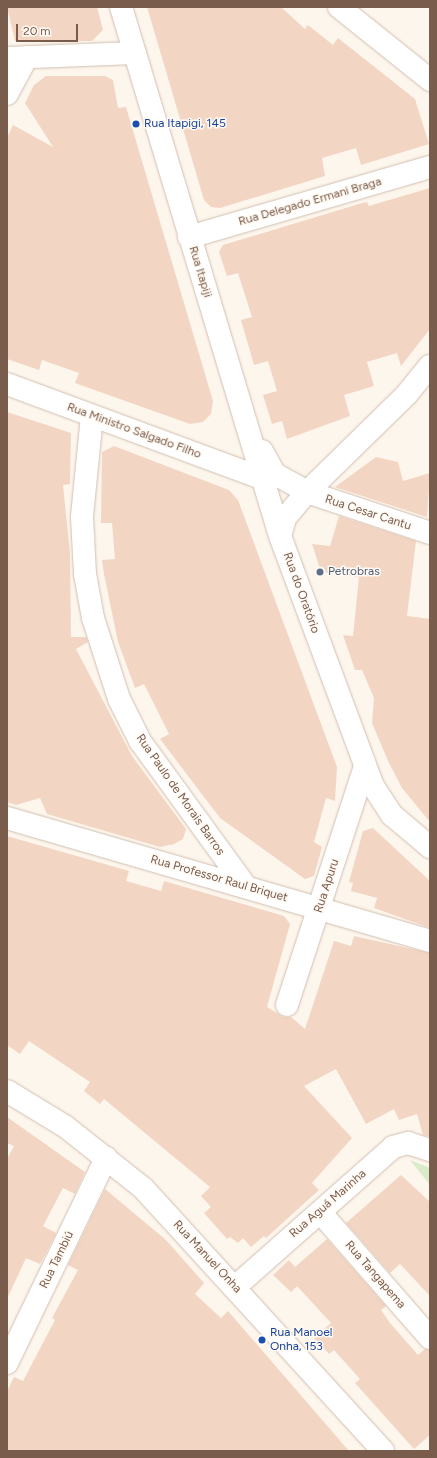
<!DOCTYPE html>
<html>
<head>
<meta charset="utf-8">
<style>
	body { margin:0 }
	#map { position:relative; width:437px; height:1458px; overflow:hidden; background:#fdf6ec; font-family:Figtree,sans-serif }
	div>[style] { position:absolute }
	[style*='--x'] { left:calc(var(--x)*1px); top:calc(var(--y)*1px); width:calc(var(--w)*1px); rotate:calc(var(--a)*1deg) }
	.green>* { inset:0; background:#d8ecc9 }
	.building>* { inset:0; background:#f3d5c3 }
	.roads { filter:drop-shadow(0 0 1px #d1beb0) drop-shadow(0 0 1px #d1beb0) }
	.minor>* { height:22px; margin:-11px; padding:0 11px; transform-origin:11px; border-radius:11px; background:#fff }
	.tertiary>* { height:22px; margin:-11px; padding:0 11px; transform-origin:11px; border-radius:11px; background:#fff }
	.dots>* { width:11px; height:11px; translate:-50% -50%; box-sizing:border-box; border:2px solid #fffaf3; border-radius:50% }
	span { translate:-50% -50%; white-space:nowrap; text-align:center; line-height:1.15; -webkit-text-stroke:3px #fffaf3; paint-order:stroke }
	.transit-label { font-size:12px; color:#164399 }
	.left { translate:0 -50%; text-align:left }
	.street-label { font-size:12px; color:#7a5c4d }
	.service-label { font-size:12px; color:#4e5e75 }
	.frame { position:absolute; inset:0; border:8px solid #7a5c4d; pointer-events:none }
	.scale { position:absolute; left:16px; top:24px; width:62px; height:18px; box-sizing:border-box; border:2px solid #7a5c4d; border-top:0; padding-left:5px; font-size:12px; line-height:14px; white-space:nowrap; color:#7a5c4d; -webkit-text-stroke:3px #fffaf3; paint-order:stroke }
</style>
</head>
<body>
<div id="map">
	<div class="green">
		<div style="clip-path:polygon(410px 1160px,430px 1168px,430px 1185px)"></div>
	</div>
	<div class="building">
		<div style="clip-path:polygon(7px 7px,97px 7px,103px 30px,92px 41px,15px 41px)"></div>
		<div style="clip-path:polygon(147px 7px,281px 7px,305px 29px,308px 25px,333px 45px,338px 38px,415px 99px,429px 144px,361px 165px,356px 148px,322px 158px,325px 176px,220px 208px,211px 207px,204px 200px)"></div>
		<div style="clip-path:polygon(46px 76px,105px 76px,113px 80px,118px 108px,126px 107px,213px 401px,211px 414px,203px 422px,190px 424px,75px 383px,79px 373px,42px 360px,39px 370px,7px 359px,7px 138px,13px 125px,53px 147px,25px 103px,34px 85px)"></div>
		<div style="clip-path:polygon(430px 188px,430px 329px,401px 366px,397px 353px,367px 362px,374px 386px,344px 395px,350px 416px,287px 439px,282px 421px,272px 424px,263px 395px,277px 391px,268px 361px,254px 365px,241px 320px,252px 317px,238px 273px,227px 276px,219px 252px,223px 245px,359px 204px,367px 202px,369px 206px)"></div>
		<div style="clip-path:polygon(7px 412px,71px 433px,70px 484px,63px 485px,70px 553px,71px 637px,86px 637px,88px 642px,76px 649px,132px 756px,186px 829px,183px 839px,174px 844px,160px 847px,47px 814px,40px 798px,16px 805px,7px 802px)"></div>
		<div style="clip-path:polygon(114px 446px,229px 490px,238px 500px,337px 767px,335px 801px,326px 798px,314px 842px,322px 847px,314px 876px,305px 879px,220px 818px,160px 739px,169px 734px,144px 684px,135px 688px,118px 642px,104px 574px,102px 560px,115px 559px,112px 523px,101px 523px,102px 452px)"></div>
		<div style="clip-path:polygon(376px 457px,398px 462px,403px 481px,430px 473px,427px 517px,335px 487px)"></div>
		<div style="clip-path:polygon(339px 516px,416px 541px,407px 616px,430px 619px,430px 822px,402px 788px,388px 761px,372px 723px,374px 698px,362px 670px,355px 670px,343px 635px,353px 636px,359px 577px,321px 572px,312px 544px,330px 546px)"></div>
		<div style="clip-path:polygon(373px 828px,430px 881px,430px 928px,374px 908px,377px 898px,351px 891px,353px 883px,349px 882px,363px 831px)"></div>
		<div style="clip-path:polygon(7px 836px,129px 871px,126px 881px,161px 891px,164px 881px,284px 916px,290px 924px,267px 1007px,283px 1017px,291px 1017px,305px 1029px,334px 941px,351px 946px,354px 936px,430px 953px,430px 1137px,423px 1135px,417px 1114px,399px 1120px,394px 1109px,366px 1124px,336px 1069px,304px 1086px,352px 1138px,312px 1183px,319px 1190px,266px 1238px,264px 1236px,251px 1247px,243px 1238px,238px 1243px,230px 1237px,227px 1239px,204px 1213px,211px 1207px,201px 1196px,210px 1187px,104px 1099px,100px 1104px,84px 1091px,90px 1082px,29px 1041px,20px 1054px,7px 1045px)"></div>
		<div style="clip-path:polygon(7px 1117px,85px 1172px,75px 1194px,63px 1188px,43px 1226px,56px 1233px,46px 1253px,40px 1264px,26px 1258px,7px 1299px,7px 1159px,14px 1146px,7px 1143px)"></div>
		<div style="clip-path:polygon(401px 1175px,430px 1202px,430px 1296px,400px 1264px,390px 1273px,346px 1223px)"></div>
		<div style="clip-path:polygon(105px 1189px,166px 1240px,204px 1283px,195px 1294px,221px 1318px,228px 1311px,349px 1451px,7px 1451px,7px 1391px,14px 1377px,23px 1381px,55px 1320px,52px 1318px,78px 1270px,68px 1265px)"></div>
		<div style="clip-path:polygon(327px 1239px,386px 1306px,381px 1310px,390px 1323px,418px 1355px,425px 1349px,430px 1350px,430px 1435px,414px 1449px,355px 1383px,360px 1379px,334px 1350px,329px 1354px,314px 1338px,331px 1323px,297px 1286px,291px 1292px,273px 1275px,289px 1260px,295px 1267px)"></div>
	</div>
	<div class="roads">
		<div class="minor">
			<div style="--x:339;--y:7;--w:117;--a:38.7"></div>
			<div style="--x:7;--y:58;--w:128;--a:-2.2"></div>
			<div style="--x:7;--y:94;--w:42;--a:-61.6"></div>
			<div style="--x:189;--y:237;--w:251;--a:-16.2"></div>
			<div style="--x:7;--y:384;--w:271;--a:20.3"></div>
			<div style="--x:92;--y:416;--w:101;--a:95.7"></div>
			<div style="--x:82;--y:517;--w:57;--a:87"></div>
			<div style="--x:85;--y:574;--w:45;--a:79.7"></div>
			<div style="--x:93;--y:618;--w:85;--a:72.2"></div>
			<div style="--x:119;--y:699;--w:47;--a:63.4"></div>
			<div style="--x:140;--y:741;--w:180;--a:54"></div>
			<div style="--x:307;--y:492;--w:130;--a:18.4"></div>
			<div style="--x:280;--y:536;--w:19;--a:-74"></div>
			<div style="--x:285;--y:518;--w:34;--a:-50"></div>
			<div style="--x:307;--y:492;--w:140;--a:-44.4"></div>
			<div style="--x:407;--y:394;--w:36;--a:-51"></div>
			<div style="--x:7;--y:818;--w:441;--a:16.2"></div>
			<div style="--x:287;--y:1005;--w:250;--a:-71.9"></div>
			<div style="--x:7;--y:1091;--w:69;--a:31.4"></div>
			<div style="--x:66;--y:1127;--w:98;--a:38.4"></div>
			<div style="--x:143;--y:1188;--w:356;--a:47.6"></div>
			<div style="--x:320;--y:1212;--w:167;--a:48.9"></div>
			<div style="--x:235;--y:1287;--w:211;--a:-41.5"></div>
			<div style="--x:393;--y:1147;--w:16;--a:-15"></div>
			<div style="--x:408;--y:1143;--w:23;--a:18"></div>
			<div style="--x:7;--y:1363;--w:228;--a:-64.2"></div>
		</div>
		<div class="tertiary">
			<div style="--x:121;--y:7;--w:552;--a:73.27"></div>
			<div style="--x:280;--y:536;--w:267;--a:69.6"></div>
			<div style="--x:373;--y:786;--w:35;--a:57"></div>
			<div style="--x:392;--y:815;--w:50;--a:40.1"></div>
			<div style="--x:262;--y:451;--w:26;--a:61"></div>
			<div style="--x:275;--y:474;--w:37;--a:29"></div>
		</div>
	</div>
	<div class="dots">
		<div style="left:136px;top:124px;background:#1a4fb4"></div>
		<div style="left:320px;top:572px;background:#5c6f8a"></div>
		<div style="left:262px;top:1340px;background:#1a4fb4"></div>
	</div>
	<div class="transit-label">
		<span class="left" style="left:144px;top:124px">Rua Itapigi, 145</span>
		<span class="left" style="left:270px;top:1340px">Rua Manoel<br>Onha, 153</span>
	</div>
	<div class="street-label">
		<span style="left:310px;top:202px;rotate:-16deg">Rua Delegado Ermani Braga</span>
		<span style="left:200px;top:272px;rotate:73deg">Rua Itapiji</span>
		<span style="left:134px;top:431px;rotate:20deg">Rua Ministro Salgado Filho</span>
		<span style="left:368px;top:513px;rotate:18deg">Rua Cesar Cantu</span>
		<span style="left:301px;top:593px;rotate:70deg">Rua do Oratório</span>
		<span style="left:180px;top:795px;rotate:55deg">Rua Paulo de Morais Barros</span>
		<span style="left:219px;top:879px;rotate:16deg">Rua Professor Raul Briquet</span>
		<span style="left:327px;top:886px;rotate:-72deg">Rua Apuru</span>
		<span style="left:328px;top:1204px;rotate:-41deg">Rua Aguá Marinha</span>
		<span style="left:207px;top:1257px;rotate:47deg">Rua Manuel Onha</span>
		<span style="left:57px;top:1260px;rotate:-64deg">Rua Tambiú</span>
		<span style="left:375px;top:1275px;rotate:49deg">Rua Tangapema</span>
	</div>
	<div class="service-label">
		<span class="left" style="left:328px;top:572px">Petrobras</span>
	</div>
	<div class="frame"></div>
	<div class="scale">20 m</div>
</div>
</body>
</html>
